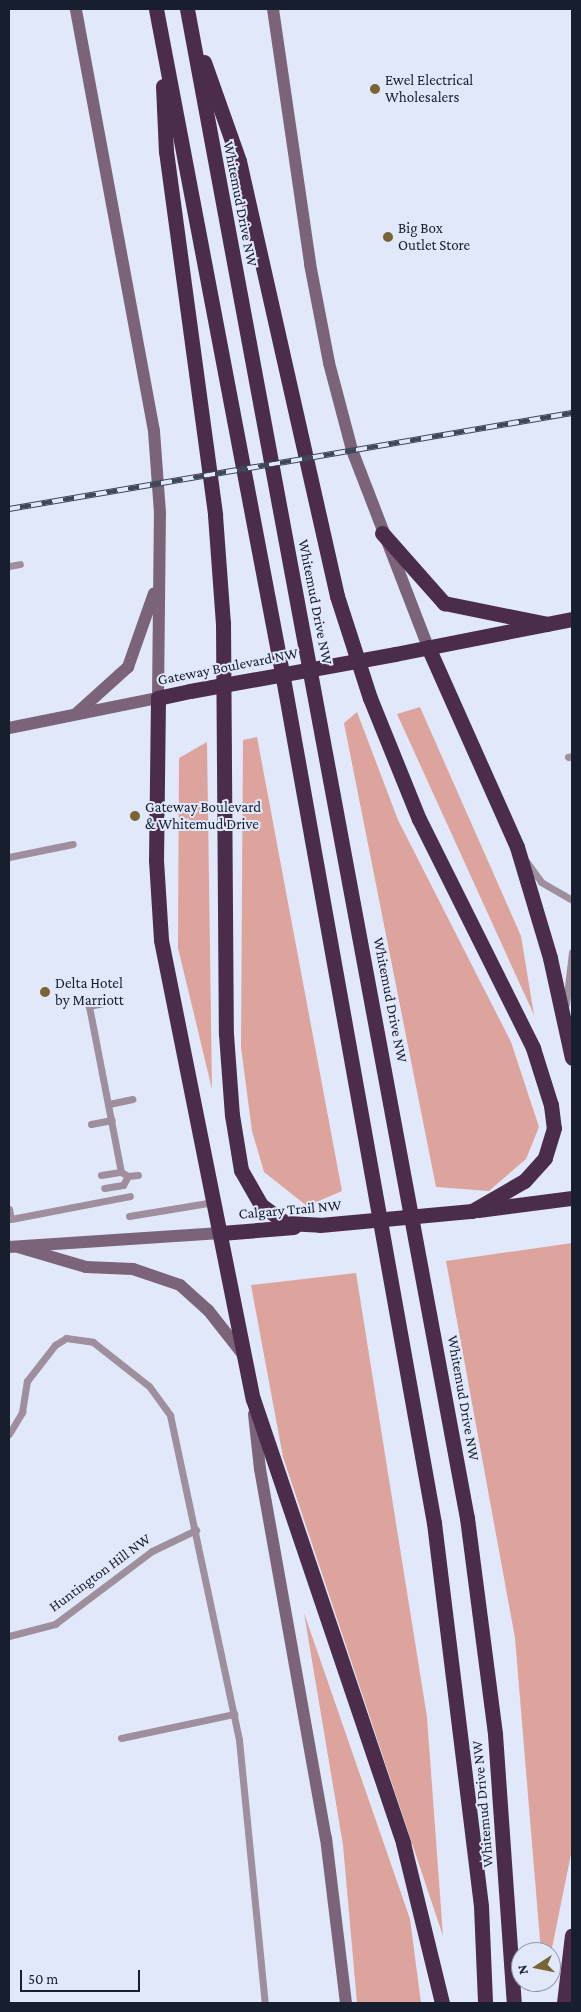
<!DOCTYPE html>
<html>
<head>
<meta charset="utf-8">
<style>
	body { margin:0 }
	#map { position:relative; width:581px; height:2012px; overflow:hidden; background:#e0e8fa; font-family:"Crimson Pro",serif }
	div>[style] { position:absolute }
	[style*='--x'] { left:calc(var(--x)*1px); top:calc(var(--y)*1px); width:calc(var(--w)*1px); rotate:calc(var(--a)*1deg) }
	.green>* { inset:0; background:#dda49d }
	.lane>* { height:7px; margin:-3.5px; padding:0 3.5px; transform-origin:3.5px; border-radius:3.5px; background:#9e8e9e }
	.secondary>* { height:12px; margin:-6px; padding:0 6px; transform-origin:6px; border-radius:6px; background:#7b637a }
	.highway>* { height:15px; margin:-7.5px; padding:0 7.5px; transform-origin:7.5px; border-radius:7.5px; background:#4b2c4b }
	.rail>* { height:5.5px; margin-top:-2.75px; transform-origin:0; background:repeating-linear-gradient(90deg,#e0e8fa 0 11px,#3f4656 0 22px); box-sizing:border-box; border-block:1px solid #3f4656 }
	.highway-bridge>* { height:15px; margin:-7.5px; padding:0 7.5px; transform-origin:7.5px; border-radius:7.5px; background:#4b2c4b }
	.dots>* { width:14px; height:14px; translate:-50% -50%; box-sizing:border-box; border:2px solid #e0e8fa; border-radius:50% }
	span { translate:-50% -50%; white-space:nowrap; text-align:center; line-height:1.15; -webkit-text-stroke:4px #e0e8fa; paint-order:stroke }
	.poi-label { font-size:15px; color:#171e2e }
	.left { translate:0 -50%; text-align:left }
	.street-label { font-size:15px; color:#171e2e }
	.frame { position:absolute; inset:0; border:10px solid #171e2e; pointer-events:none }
	.north { position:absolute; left:511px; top:1942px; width:50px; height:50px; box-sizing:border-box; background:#e0e8fa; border:1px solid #9097a8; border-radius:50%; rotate:259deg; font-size:14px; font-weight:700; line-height:20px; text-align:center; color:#171e2e }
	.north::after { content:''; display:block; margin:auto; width:18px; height:22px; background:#796433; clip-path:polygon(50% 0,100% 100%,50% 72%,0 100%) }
	.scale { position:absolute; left:20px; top:1970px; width:120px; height:22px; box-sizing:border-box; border:2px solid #171e2e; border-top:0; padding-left:6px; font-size:15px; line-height:18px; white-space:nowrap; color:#171e2e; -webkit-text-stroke:4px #e0e8fa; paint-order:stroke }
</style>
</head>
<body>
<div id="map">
	<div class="green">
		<div style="clip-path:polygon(420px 707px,521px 936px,534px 1015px,397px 714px)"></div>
		<div style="clip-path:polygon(357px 712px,398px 820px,511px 1042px,539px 1127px,526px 1159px,489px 1191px,436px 1187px,344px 723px)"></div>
		<div style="clip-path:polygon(257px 737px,342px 1191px,307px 1206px,264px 1172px,252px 1131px,241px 1047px,243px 740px)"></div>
		<div style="clip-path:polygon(207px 742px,212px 1089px,178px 948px,179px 758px)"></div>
		<div style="clip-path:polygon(572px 1243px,572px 1849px,551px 1953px,541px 1952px,515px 1638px,446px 1261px)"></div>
		<div style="clip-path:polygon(356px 1273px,427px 1717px,443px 1936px,283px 1457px,251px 1285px)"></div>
		<div style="clip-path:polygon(304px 1613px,410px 1919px,421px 2003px,357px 2003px,343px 1845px)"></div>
	</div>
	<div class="lane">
		<div style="--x:9;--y:566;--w:11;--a:-10"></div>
		<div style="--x:568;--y:757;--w:4;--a:-14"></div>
		<div style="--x:9;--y:857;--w:65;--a:-11.5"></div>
		<div style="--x:526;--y:861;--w:26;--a:54"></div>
		<div style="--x:541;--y:882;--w:36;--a:30"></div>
		<div style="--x:113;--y:1001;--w:25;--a:168"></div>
		<div style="--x:89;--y:1006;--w:169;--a:79.1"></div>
		<div style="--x:566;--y:1004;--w:52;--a:-83.4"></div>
		<div style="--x:109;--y:1104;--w:24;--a:-12"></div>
		<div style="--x:91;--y:1124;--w:21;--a:-11"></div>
		<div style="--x:101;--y:1175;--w:20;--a:-9"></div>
		<div style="--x:121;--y:1172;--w:8;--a:30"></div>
		<div style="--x:128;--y:1176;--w:10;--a:119"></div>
		<div style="--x:123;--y:1185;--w:19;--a:171"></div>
		<div style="--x:128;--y:1176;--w:10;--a:-6"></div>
		<div style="--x:9;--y:1209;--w:10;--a:79"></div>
		<div style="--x:11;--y:1219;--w:121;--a:-10.9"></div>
		<div style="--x:129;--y:1216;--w:86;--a:-9.4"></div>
		<div style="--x:9;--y:1434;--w:26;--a:-59"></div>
		<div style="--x:22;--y:1412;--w:31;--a:-81"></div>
		<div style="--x:27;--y:1381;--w:46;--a:-52.1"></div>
		<div style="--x:55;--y:1345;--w:13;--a:-32"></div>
		<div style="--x:66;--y:1338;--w:27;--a:8"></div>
		<div style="--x:93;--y:1342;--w:71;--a:38.2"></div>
		<div style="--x:149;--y:1386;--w:36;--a:54"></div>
		<div style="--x:170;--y:1415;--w:332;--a:78"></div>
		<div style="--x:239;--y:1740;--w:264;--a:84.4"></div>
		<div style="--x:9;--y:1636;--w:48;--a:-14.6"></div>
		<div style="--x:55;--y:1624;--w:121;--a:-37"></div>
		<div style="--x:152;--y:1551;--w:49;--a:-25.5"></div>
		<div style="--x:121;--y:1738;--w:116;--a:-12"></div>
	</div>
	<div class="secondary">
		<div style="--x:273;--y:9;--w:258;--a:81.7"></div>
		<div style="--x:310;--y:264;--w:101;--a:79.1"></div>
		<div style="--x:329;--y:363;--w:90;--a:75.2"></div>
		<div style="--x:352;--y:450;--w:211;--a:68.9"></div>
		<div style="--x:77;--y:713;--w:69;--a:-42"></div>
		<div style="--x:128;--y:667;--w:78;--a:-70.6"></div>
		<div style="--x:9;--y:728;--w:152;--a:-11.4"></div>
		<div style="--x:158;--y:698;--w:185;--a:-89.4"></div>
		<div style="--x:160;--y:513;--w:82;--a:-94.2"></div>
		<div style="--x:154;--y:431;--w:429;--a:-100.5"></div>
		<div style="--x:9;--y:1247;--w:212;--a:-3.8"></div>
		<div style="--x:18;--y:1247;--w:71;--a:16.4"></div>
		<div style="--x:86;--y:1267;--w:47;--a:2.4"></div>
		<div style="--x:133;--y:1269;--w:50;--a:18.8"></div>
		<div style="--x:180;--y:1285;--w:38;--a:42"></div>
		<div style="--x:208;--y:1310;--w:55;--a:51.7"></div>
		<div style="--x:254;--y:1414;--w:55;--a:83.8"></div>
		<div style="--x:260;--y:1469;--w:375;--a:79.9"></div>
		<div style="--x:326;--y:1838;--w:166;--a:83.1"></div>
	</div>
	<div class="highway">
		<div style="--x:156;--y:9;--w:681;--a:79.25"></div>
		<div style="--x:283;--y:678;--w:858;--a:79.87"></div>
		<div style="--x:434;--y:1523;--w:386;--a:83"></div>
		<div style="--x:481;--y:1906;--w:97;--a:87.6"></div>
		<div style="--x:187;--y:9;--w:1535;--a:79.49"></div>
		<div style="--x:467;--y:1518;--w:218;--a:82.6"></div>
		<div style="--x:495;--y:1734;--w:270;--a:86"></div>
		<div style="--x:204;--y:62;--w:105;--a:70.5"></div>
		<div style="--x:239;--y:161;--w:446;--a:77.3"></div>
		<div style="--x:337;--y:596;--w:107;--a:72.1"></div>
		<div style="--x:370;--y:698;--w:131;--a:68"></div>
		<div style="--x:419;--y:819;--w:256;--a:63.5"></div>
		<div style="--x:533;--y:1048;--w:60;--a:72.5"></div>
		<div style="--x:551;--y:1105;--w:23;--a:83"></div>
		<div style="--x:554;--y:1128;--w:31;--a:107"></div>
		<div style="--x:545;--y:1158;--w:31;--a:132"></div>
		<div style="--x:524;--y:1181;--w:60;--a:150"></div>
		<div style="--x:163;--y:86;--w:65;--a:87.4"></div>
		<div style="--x:166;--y:151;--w:367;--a:82.3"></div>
		<div style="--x:215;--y:515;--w:108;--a:85.8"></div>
		<div style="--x:223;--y:623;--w:411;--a:89.6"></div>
		<div style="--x:226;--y:1034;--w:81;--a:85.8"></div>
		<div style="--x:232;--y:1115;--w:56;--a:80.7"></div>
		<div style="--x:241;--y:1170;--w:40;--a:60.3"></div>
		<div style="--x:261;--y:1205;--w:31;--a:36"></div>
		<div style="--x:286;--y:1223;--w:34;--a:3"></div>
		<div style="--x:382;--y:533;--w:94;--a:48.5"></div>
		<div style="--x:444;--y:603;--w:105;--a:11.5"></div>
		<div style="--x:428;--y:647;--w:219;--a:66"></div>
		<div style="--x:517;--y:847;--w:116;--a:73.4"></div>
		<div style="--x:550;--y:958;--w:102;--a:77.6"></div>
		<div style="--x:395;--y:654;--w:180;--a:-11.2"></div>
		<div style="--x:190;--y:691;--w:33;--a:168"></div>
		<div style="--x:158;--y:698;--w:162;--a:90.7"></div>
		<div style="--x:156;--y:860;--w:80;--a:86.4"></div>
		<div style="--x:161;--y:940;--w:468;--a:78.7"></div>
		<div style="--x:253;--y:1399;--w:469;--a:71.3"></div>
		<div style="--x:403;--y:1843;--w:165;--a:76.3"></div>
		<div style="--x:478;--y:1210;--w:95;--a:-7.3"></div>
		<div style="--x:221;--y:1233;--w:73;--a:-4.7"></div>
		<div style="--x:564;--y:2003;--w:68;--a:-83.3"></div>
	</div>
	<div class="rail">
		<div style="--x:9;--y:509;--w:571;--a:-9.68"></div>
	</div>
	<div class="highway-bridge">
		<div style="--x:190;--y:691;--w:208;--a:-10.2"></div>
		<div style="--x:320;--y:1225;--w:153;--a:-5.3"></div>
	</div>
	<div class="dots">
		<div style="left:375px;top:89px;background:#796433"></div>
		<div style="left:388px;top:237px;background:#796433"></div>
		<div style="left:135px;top:816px;background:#796433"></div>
		<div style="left:45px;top:992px;background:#796433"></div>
	</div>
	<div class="poi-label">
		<span class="left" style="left:385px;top:89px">Ewel Electrical<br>Wholesalers</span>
		<span class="left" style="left:398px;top:237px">Big Box<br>Outlet Store</span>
		<span class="left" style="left:145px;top:816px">Gateway Boulevard<br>&amp; Whitemud Drive</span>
		<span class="left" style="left:55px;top:992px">Delta Hotel<br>by Marriott</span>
	</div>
	<div class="street-label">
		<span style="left:240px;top:204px;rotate:79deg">Whitemud Drive NW</span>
		<span style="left:315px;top:602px;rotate:79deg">Whitemud Drive NW</span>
		<span style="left:228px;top:667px;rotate:-11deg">Gateway Boulevard NW</span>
		<span style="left:390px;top:1000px;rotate:79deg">Whitemud Drive NW</span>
		<span style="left:290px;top:1210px;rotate:-5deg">Calgary Trail NW</span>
		<span style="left:463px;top:1398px;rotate:80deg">Whitemud Drive NW</span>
		<span style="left:100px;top:1573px;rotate:-36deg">Huntington Hill NW</span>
		<span style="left:483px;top:1804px;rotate:-95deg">Whitemud Drive NW</span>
	</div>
	<div class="frame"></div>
	<div class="north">N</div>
	<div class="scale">50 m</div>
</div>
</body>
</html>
